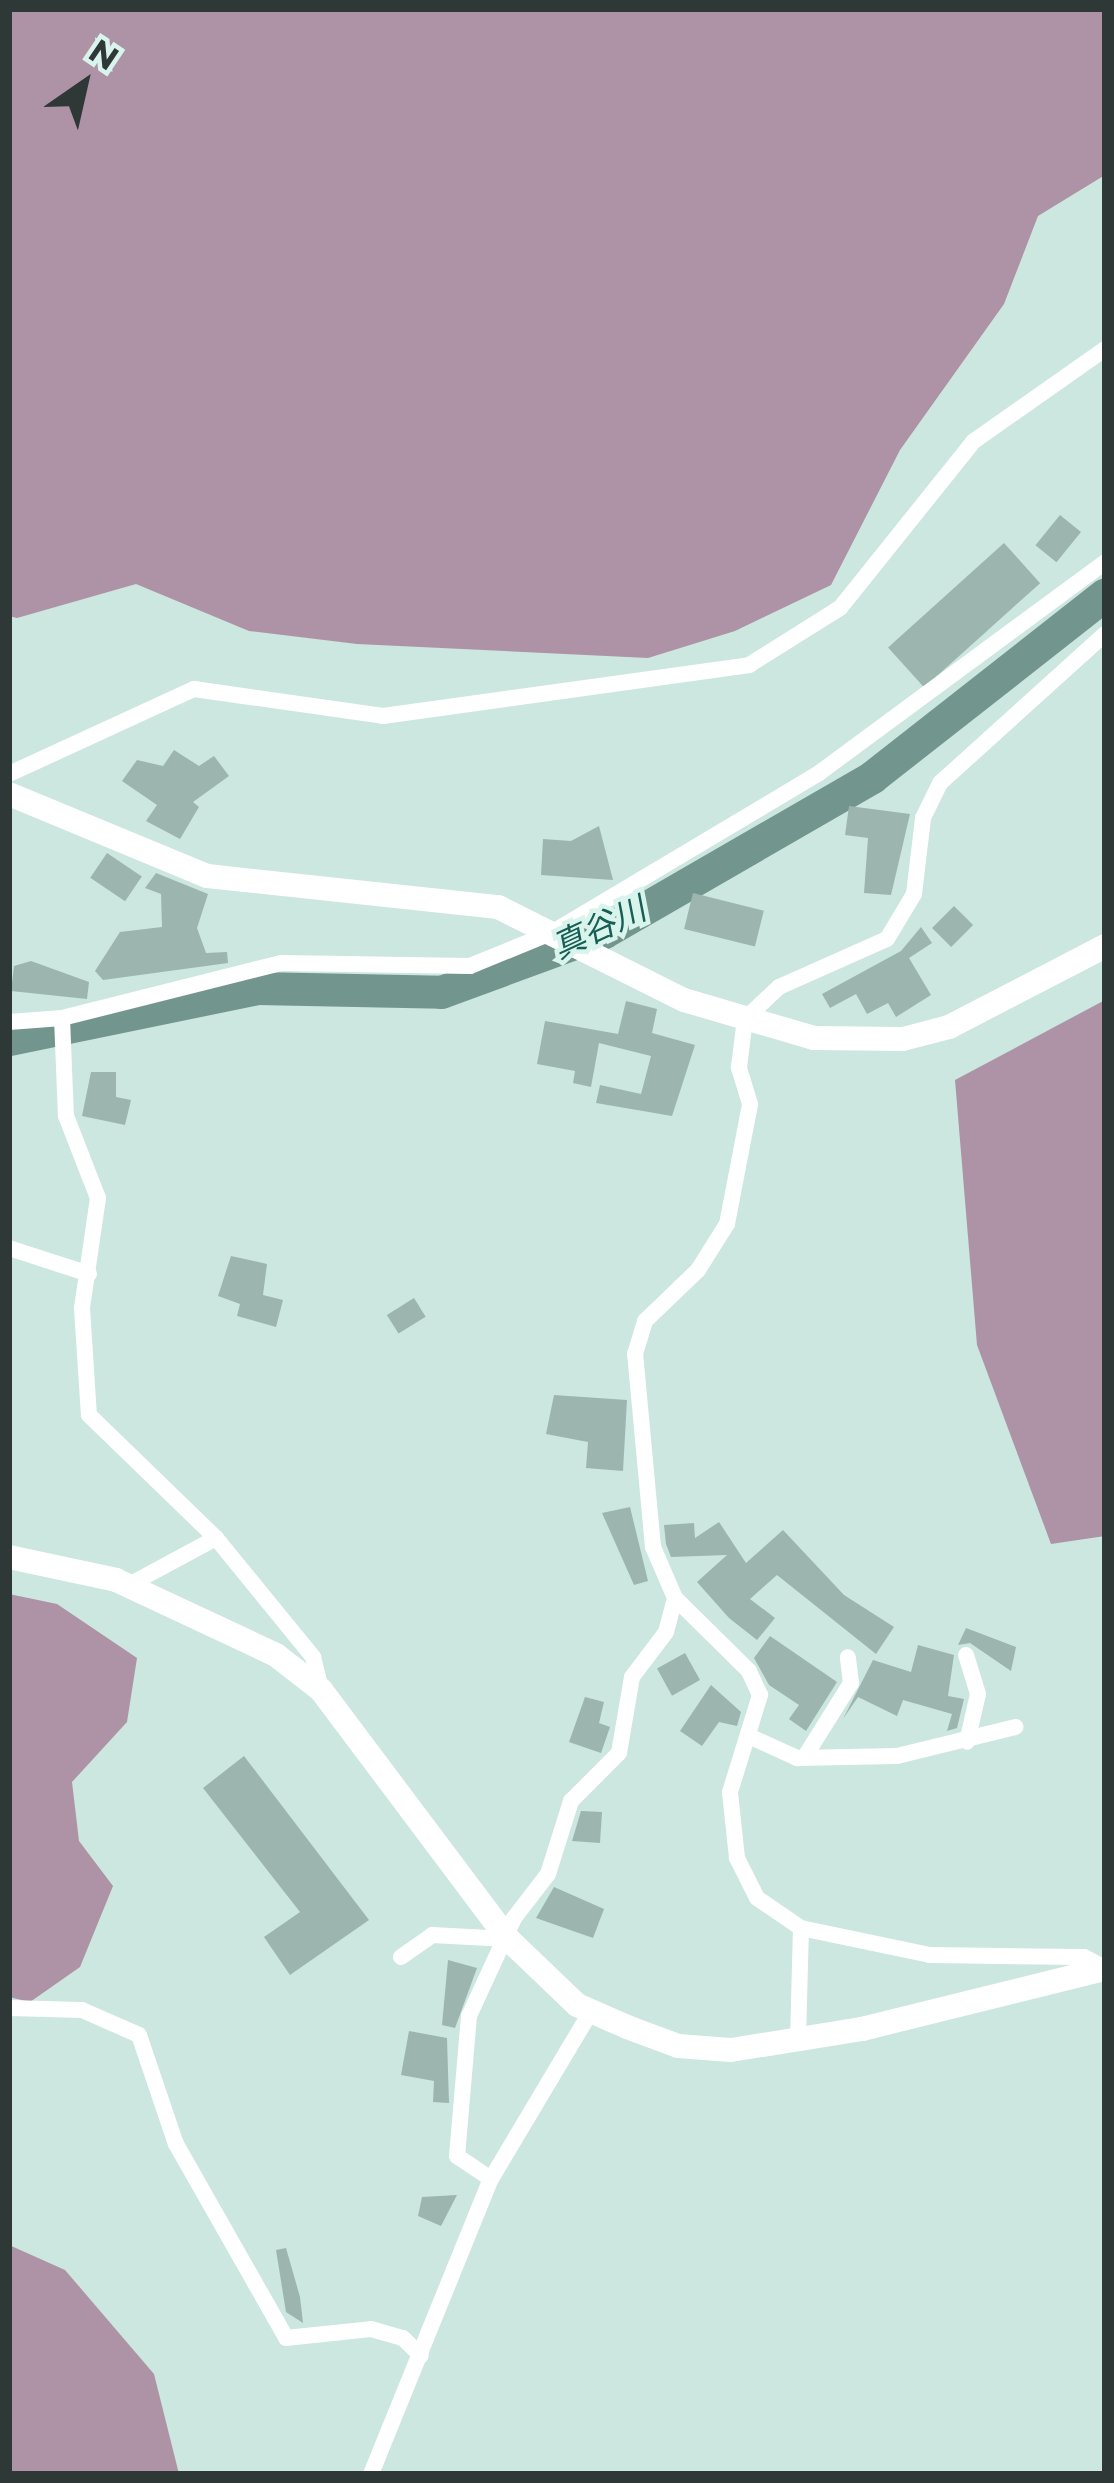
<!DOCTYPE html>
<html>
<head>
<meta charset="utf-8">
<style>
	body { margin:0 }
	#map { position:relative; width:1114px; height:2483px; overflow:hidden; background:#cce6e0; font-family:Montserrat,"Noto Sans JP",sans-serif }
	div>[style] { position:absolute }
	[style*='--x'] { left:calc(var(--x)*1px); top:calc(var(--y)*1px); width:calc(var(--w)*1px); rotate:calc(var(--a)*1deg) }
	.forest>* { inset:0; background:#ae92a5 }
	.river>* { height:33px; margin:-16.5px; padding:0 16.5px; transform-origin:16.5px; border-radius:16.5px; background:#72968e }
	.building>* { inset:0; background:#9cb5af; transform-origin:0 0 }
	.street>* { height:16px; margin:-8px; padding:0 8px; transform-origin:8px; border-radius:8px; background:#fff }
	.secondary>* { height:24px; margin:-12px; padding:0 12px; transform-origin:12px; border-radius:12px; background:#fff }
	span { translate:-50% -50%; white-space:nowrap; text-align:center; line-height:1.15; -webkit-text-stroke:9px #d9f3ed; paint-order:stroke }
	.water-label { font-size:33px; color:#175f54; font-style:italic }
	.frame { position:absolute; inset:0; border:12px solid #2e3836; pointer-events:none }
	.north { position:absolute; left:24px; top:24px; width:120px; height:120px; -webkit-text-stroke:9px #d9f3ed; paint-order:stroke; rotate:34deg; font-size:33px; font-weight:700; line-height:48px; text-align:center; color:#2e3836 }
	.north::after { content:''; display:block; margin:auto; width:42px; height:54px; background:#2e3836; clip-path:polygon(50% 0,100% 100%,50% 72%,0 100%) }
</style>
</head>
<body>
<div id="map">
	<div class="forest">
		<div style="clip-path:polygon(9px 9px,1105px 9px,1105px 175px,1038px 216px,1004px 304px,900px 450px,831px 585px,735px 631px,648px 658px,357px 644px,249px 631px,136px 584px,17px 618px,9px 616px)"></div>
		<div style="clip-path:polygon(1105px 1000px,1105px 1536px,1051px 1544px,977px 1345px,955px 1080px)"></div>
		<div style="clip-path:polygon(9px 1594px,57px 1604px,137px 1658px,127px 1722px,72px 1782px,79px 1841px,113px 1886px,80px 1967px,30px 2002px,9px 1997px)"></div>
		<div style="clip-path:polygon(9px 2245px,65px 2270px,154px 2374px,179px 2474px,9px 2474px)"></div>
	</div>
	<div class="river">
		<div style="--x:9;--y:1039;--w:253;--a:-11.6"></div>
		<div style="--x:257;--y:988;--w:184;--a:1.2"></div>
		<div style="--x:441;--y:992;--w:174;--a:-20.2"></div>
		<div style="--x:604;--y:932;--w:310;--a:-30"></div>
		<div style="--x:872;--y:777;--w:296;--a:-38.1"></div>
	</div>
	<div class="building">
		<div style="left:1060px;top:515px;width:27px;height:39px;rotate:39deg"></div>
		<div style="left:1004px;top:543px;width:54px;height:156px;rotate:48deg"></div>
		<div style="clip-path:polygon(174px 750px,199px 766px,214px 756px,229px 776px,193px 802px,199px 807px,180px 839px,146px 821px,157px 805px,122px 781px,137px 760px,163px 766px)"></div>
		<div style="clip-path:polygon(849px 806px,910px 814px,891px 895px,864px 893px,868px 838px,845px 835px)"></div>
		<div style="clip-path:polygon(599px 826px,613px 880px,541px 875px,543px 839px,571px 841px)"></div>
		<div style="left:107px;top:853px;width:42px;height:30px;rotate:34deg"></div>
		<div style="clip-path:polygon(156px 873px,208px 894px,197px 928px,206px 953px,227px 952px,228px 963px,103px 980px,95px 971px,120px 932px,162px 927px,161px 894px,145px 888px)"></div>
		<div style="left:693px;top:893px;width:73px;height:37px;rotate:14deg"></div>
		<div style="left:954px;top:906px;width:27px;height:31px;rotate:45deg"></div>
		<div style="clip-path:polygon(921px 927px,932px 943px,909px 958px,931px 995px,896px 1017px,888px 1003px,867px 1014px,856px 994px,830px 1008px,822px 994px,901px 951px)"></div>
		<div style="clip-path:polygon(31px 961px,89px 982px,87px 999px,11px 991px,14px 966px)"></div>
		<div style="clip-path:polygon(626px 1001px,657px 1009px,652px 1033px,695px 1045px,672px 1116px,596px 1103px,600px 1085px,641px 1094px,651px 1056px,599px 1043px,591px 1087px,573px 1083px,575px 1071px,537px 1064px,545px 1021px,618px 1034px)"></div>
		<div style="clip-path:polygon(91px 1072px,116px 1072px,116px 1097px,131px 1100px,125px 1125px,82px 1116px)"></div>
		<div style="clip-path:polygon(231px 1256px,267px 1264px,263px 1295px,283px 1300px,276px 1327px,237px 1316px,240px 1304px,218px 1296px)"></div>
		<div style="left:414px;top:1298px;width:22px;height:32px;rotate:58deg"></div>
		<div style="clip-path:polygon(554px 1395px,627px 1400px,623px 1471px,586px 1468px,588px 1442px,546px 1434px)"></div>
		<div style="clip-path:polygon(630px 1507px,648px 1581px,634px 1585px,602px 1513px)"></div>
		<div style="clip-path:polygon(719px 1522px,746px 1563px,783px 1530px,844px 1595px,894px 1627px,876px 1654px,777px 1575px,750px 1599px,775px 1618px,757px 1640px,729px 1618px,697px 1582px,727px 1555px,671px 1557px,666px 1544px,664px 1525px,694px 1523px,695px 1538px)"></div>
		<div style="clip-path:polygon(966px 1628px,1016px 1647px,1011px 1671px,970px 1643px,958px 1645px)"></div>
		<div style="clip-path:polygon(770px 1636px,837px 1682px,806px 1731px,789px 1719px,799px 1705px,769px 1685px,754px 1658px)"></div>
		<div style="clip-path:polygon(918px 1645px,954px 1655px,948px 1696px,964px 1699px,957px 1728px,947px 1731px,952px 1714px,903px 1700px,897px 1716px,858px 1697px,843px 1719px,873px 1660px,911px 1672px)"></div>
		<div style="left:685px;top:1653px;width:31px;height:32px;rotate:61deg"></div>
		<div style="clip-path:polygon(711px 1685px,741px 1712px,737px 1726px,719px 1722px,702px 1746px,680px 1731px)"></div>
		<div style="clip-path:polygon(585px 1697px,604px 1702px,599px 1723px,610px 1727px,601px 1753px,569px 1742px)"></div>
		<div style="clip-path:polygon(244px 1756px,369px 1920px,290px 1975px,264px 1937px,300px 1912px,203px 1788px)"></div>
		<div style="clip-path:polygon(581px 1811px,602px 1812px,600px 1843px,572px 1841px)"></div>
		<div style="clip-path:polygon(554px 1887px,604px 1909px,593px 1938px,536px 1918px)"></div>
		<div style="clip-path:polygon(448px 1960px,477px 1968px,455px 2028px,442px 2025px)"></div>
		<div style="clip-path:polygon(409px 2031px,447px 2038px,449px 2103px,433px 2102px,434px 2081px,401px 2075px)"></div>
		<div style="clip-path:polygon(457px 2195px,441px 2226px,418px 2216px,422px 2197px)"></div>
		<div style="clip-path:polygon(286px 2248px,300px 2297px,303px 2323px,286px 2312px,276px 2250px)"></div>
	</div>
	<div class="street">
		<div style="--x:9;--y:774;--w:204;--a:-24.7"></div>
		<div style="--x:194;--y:689;--w:191;--a:8.1"></div>
		<div style="--x:383;--y:716;--w:370;--a:-7.9"></div>
		<div style="--x:749;--y:665;--w:107;--a:-32.1"></div>
		<div style="--x:840;--y:608;--w:214;--a:-51.3"></div>
		<div style="--x:974;--y:441;--w:160;--a:-35.1"></div>
		<div style="--x:62;--y:1018;--w:98;--a:87.7"></div>
		<div style="--x:66;--y:1116;--w:88;--a:68.7"></div>
		<div style="--x:98;--y:1198;--w:111;--a:98.3"></div>
		<div style="--x:82;--y:1308;--w:107;--a:86.3"></div>
		<div style="--x:89;--y:1415;--w:177;--a:44.1"></div>
		<div style="--x:216;--y:1538;--w:154;--a:50.8"></div>
		<div style="--x:313;--y:1657;--w:34;--a:76"></div>
		<div style="--x:9;--y:1022;--w:53;--a:-4.3"></div>
		<div style="--x:62;--y:1018;--w:226;--a:-14.1"></div>
		<div style="--x:281;--y:963;--w:189;--a:0.9"></div>
		<div style="--x:470;--y:966;--w:87;--a:-22.2"></div>
		<div style="--x:551;--y:933;--w:312;--a:-30.8"></div>
		<div style="--x:819;--y:773;--w:355;--a:-36.4"></div>
		<div style="--x:9;--y:1248;--w:84;--a:18"></div>
		<div style="--x:129;--y:1585;--w:99;--a:-28.4"></div>
		<div style="--x:966;--y:1655;--w:41;--a:72.9"></div>
		<div style="--x:978;--y:1694;--w:49;--a:102.9"></div>
		<div style="--x:751;--y:1737;--w:51;--a:24.5"></div>
		<div style="--x:797;--y:1758;--w:100;--a:-1.1"></div>
		<div style="--x:897;--y:1756;--w:122;--a:-13.8"></div>
		<div style="--x:804;--y:1758;--w:89;--a:-57.9"></div>
		<div style="--x:851;--y:1683;--w:26;--a:-97"></div>
		<div style="--x:401;--y:1957;--w:38;--a:-35"></div>
		<div style="--x:432;--y:1935;--w:76;--a:3"></div>
		<div style="--x:1103;--y:1967;--w:21;--a:-152"></div>
		<div style="--x:1084;--y:1957;--w:154;--a:-179.3"></div>
		<div style="--x:930;--y:1955;--w:132;--a:-168.2"></div>
		<div style="--x:801;--y:1928;--w:53;--a:-145.7"></div>
		<div style="--x:757;--y:1898;--w:45;--a:-116.6"></div>
		<div style="--x:737;--y:1858;--w:66;--a:-96.1"></div>
		<div style="--x:730;--y:1792;--w:102;--a:-72.8"></div>
		<div style="--x:760;--y:1695;--w:26;--a:-115"></div>
		<div style="--x:749;--y:1671;--w:104;--a:-135.4"></div>
		<div style="--x:675;--y:1598;--w:56;--a:-113.3"></div>
		<div style="--x:653;--y:1547;--w:194;--a:-95.3"></div>
		<div style="--x:635;--y:1354;--w:34;--a:-73"></div>
		<div style="--x:645;--y:1321;--w:74;--a:-43.9"></div>
		<div style="--x:698;--y:1270;--w:54;--a:-57.8"></div>
		<div style="--x:727;--y:1224;--w:122;--a:-79.1"></div>
		<div style="--x:750;--y:1104;--w:39;--a:-107"></div>
		<div style="--x:739;--y:1067;--w:48;--a:-82.9"></div>
		<div style="--x:745;--y:1019;--w:47;--a:-43.3"></div>
		<div style="--x:779;--y:987;--w:118;--a:-24"></div>
		<div style="--x:887;--y:939;--w:52;--a:-59"></div>
		<div style="--x:914;--y:894;--w:77;--a:-83.2"></div>
		<div style="--x:923;--y:818;--w:39;--a:-64"></div>
		<div style="--x:940;--y:783;--w:222;--a:-42.1"></div>
		<div style="--x:9;--y:2008;--w:73;--a:1.6"></div>
		<div style="--x:82;--y:2010;--w:62;--a:23.7"></div>
		<div style="--x:139;--y:2035;--w:115;--a:71.3"></div>
		<div style="--x:176;--y:2144;--w:223;--a:60.4"></div>
		<div style="--x:286;--y:2338;--w:85;--a:-6"></div>
		<div style="--x:371;--y:2329;--w:33;--a:16"></div>
		<div style="--x:403;--y:2338;--w:25;--a:45"></div>
		<div style="--x:798;--y:2041;--w:113;--a:-88.5"></div>
		<div style="--x:491;--y:2179;--w:41;--a:-145.9"></div>
		<div style="--x:457;--y:2156;--w:141;--a:-85.1"></div>
		<div style="--x:469;--y:2016;--w:108;--a:-65.3"></div>
		<div style="--x:514;--y:1918;--w:56;--a:-52.3"></div>
		<div style="--x:548;--y:1874;--w:77;--a:-72.5"></div>
		<div style="--x:571;--y:1801;--w:68;--a:-45"></div>
		<div style="--x:619;--y:1753;--w:77;--a:-80.3"></div>
		<div style="--x:632;--y:1677;--w:56;--a:-52.9"></div>
		<div style="--x:666;--y:1632;--w:35;--a:-75"></div>
		<div style="--x:371;--y:2474;--w:318;--a:-67.9"></div>
		<div style="--x:491;--y:2179;--w:196;--a:-59.2"></div>
	</div>
	<div class="secondary">
		<div style="--x:9;--y:794;--w:214;--a:22.5"></div>
		<div style="--x:207;--y:876;--w:293;--a:6.1"></div>
		<div style="--x:498;--y:907;--w:208;--a:26.6"></div>
		<div style="--x:684;--y:1000;--w:135;--a:16.3"></div>
		<div style="--x:814;--y:1038;--w:89;--a:0.6"></div>
		<div style="--x:903;--y:1039;--w:48;--a:-14.6"></div>
		<div style="--x:949;--y:1027;--w:176;--a:-27.4"></div>
		<div style="--x:9;--y:1557;--w:109;--a:12.1"></div>
		<div style="--x:116;--y:1580;--w:177;--a:25.1"></div>
		<div style="--x:276;--y:1655;--w:57;--a:37.9"></div>
		<div style="--x:321;--y:1690;--w:311;--a:53.1"></div>
		<div style="--x:508;--y:1939;--w:95;--a:43.7"></div>
		<div style="--x:577;--y:2005;--w:55;--a:23.7"></div>
		<div style="--x:627;--y:2027;--w:54;--a:20.4"></div>
		<div style="--x:678;--y:2046;--w:53;--a:4.3"></div>
		<div style="--x:731;--y:2050;--w:133;--a:-9.1"></div>
		<div style="--x:862;--y:2029;--w:250;--a:-13.9"></div>
	</div>
	<div class="water-label">
		<span style="left:599px;top:928px;rotate:-25deg">真谷川</span>
	</div>
	<div class="frame"></div>
	<div class="north">N</div>
</div>
</body>
</html>
